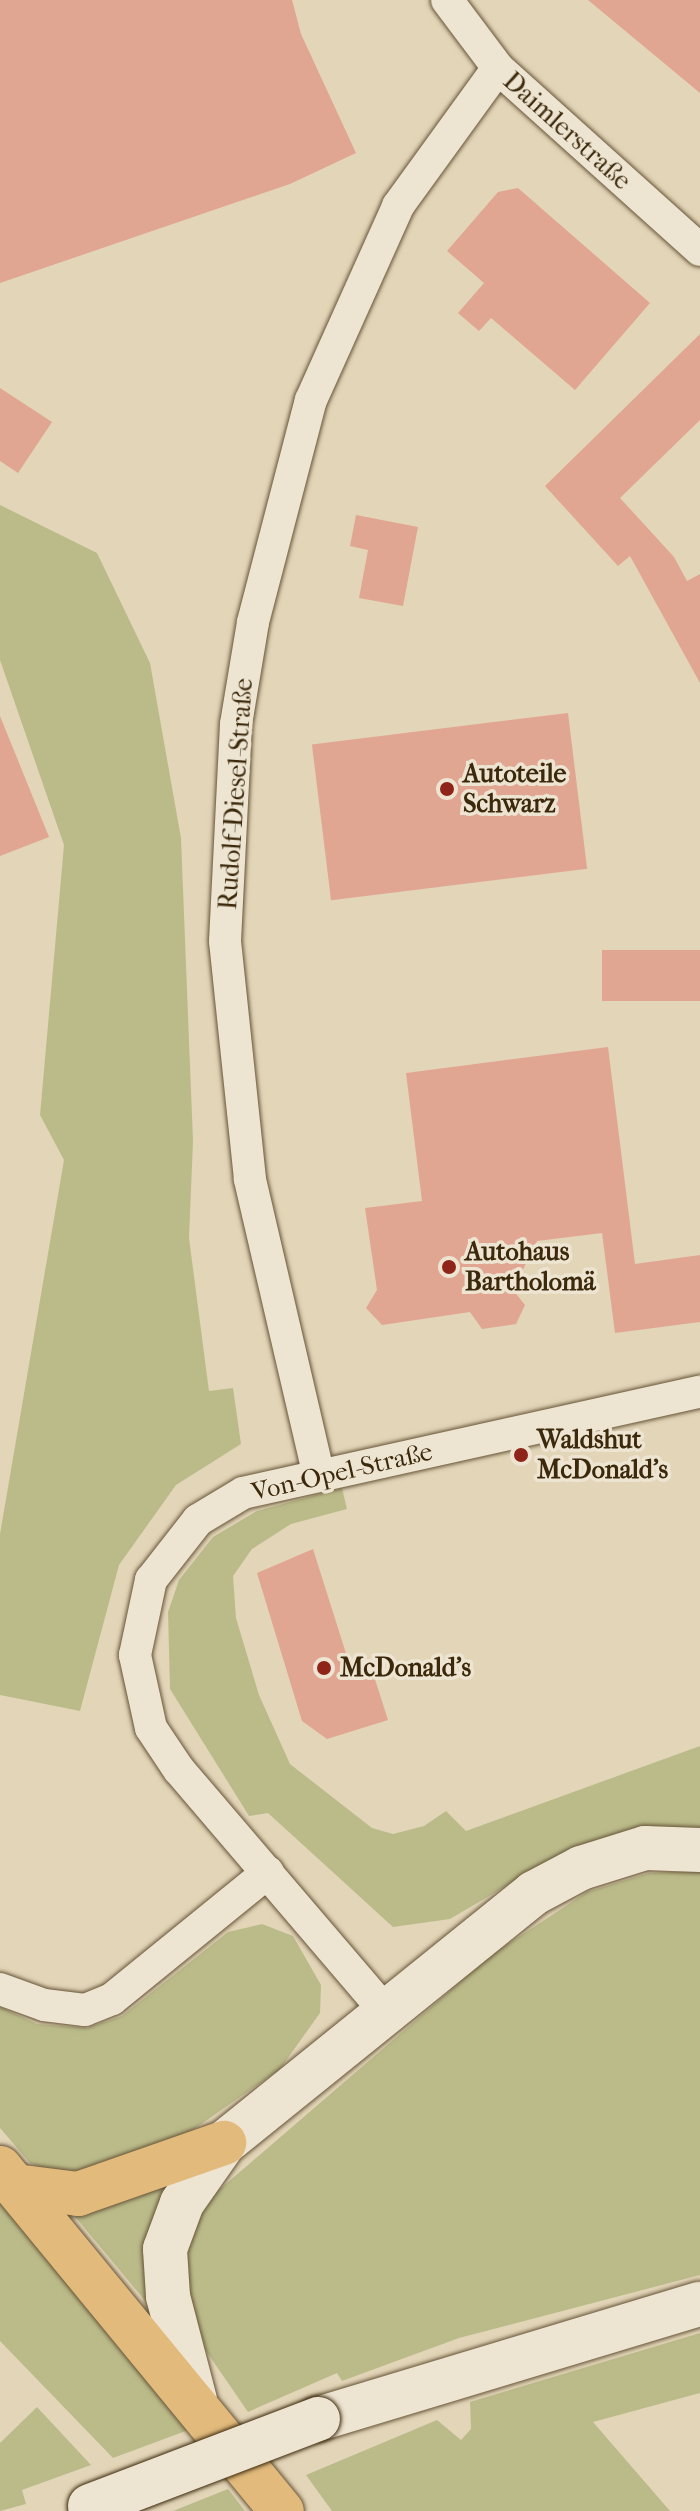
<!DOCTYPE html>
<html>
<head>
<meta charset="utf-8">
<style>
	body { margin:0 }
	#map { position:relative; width:700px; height:2511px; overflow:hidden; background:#e3d5b8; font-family:"IM FELL French Canon",serif }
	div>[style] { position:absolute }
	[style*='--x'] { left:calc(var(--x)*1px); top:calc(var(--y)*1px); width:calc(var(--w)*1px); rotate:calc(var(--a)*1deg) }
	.green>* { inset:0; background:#bbbb8a }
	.building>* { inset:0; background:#e0a692; transform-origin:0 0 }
	.roads { filter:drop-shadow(0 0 2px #665437) drop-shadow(0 0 2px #665437) }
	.street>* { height:32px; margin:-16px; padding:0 16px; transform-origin:16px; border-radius:16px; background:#ede4d1 }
	.secondary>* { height:44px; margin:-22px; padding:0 22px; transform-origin:22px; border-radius:22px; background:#ede4d1 }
	.primary>* { height:44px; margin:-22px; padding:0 22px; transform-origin:22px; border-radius:22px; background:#e2ba7c }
	.bridges { filter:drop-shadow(0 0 2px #3c290c) drop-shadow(0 0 2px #3c290c) }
	.secondary-bridge>* { height:44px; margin:-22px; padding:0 22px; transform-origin:22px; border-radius:22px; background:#ede4d1 }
	.dots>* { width:22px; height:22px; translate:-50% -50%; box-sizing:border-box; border:4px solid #ede4d1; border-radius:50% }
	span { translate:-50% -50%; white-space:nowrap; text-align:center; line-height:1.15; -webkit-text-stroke:7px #ede4d1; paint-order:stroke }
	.street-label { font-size:26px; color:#3c290c }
	.poi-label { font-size:26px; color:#3c290c; font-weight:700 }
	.left { translate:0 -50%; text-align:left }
</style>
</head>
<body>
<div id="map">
	<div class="green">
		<div style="clip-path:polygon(0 505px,97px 553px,150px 663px,181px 838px,193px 1141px,189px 1238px,209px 1391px,233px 1388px,241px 1444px,176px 1485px,119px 1565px,80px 1711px,0 1695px,0 1534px,64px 1160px,40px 1115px,64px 845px,0 660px)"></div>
		<div style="clip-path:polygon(342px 1488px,347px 1509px,291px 1524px,252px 1549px,233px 1576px,236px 1618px,259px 1695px,290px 1764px,372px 1828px,393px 1834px,424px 1826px,446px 1811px,466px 1831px,700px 1746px,700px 1829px,648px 1829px,569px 1849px,450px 1919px,393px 1927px,268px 1813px,249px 1816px,170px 1689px,168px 1612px,179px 1580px,213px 1537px,257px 1511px)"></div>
		<div style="clip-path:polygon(700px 1871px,700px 2275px,459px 2338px,342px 2381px,337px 2373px,248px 2412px,195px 2335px,183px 2263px,198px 2208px,493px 1954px,587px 1892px,649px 1873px)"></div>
		<div style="clip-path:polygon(262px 1924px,293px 1936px,321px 1985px,320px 2013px,280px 2069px,157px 2155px,65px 2178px,30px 2163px,0 2128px,0 2007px,37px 2024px,87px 2028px,122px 2016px,228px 1932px)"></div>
		<div style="clip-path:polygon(186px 2172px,157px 2315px,72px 2213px,135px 2198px)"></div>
		<div style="clip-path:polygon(0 2199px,191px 2429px,113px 2458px,0 2341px)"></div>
		<div style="clip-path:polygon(700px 2333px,700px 2393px,593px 2422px,670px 2511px,332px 2511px,306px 2475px,437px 2420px,461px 2440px,471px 2429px,470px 2402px)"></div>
		<div style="clip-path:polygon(37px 2407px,91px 2465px,22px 2490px,26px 2504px,0 2511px,0 2443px)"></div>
		<div style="clip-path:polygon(228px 2489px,245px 2511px,173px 2511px)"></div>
	</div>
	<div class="building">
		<div style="clip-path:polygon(0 0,292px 0,301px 34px,356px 153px,290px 184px,0 283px)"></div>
		<div style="clip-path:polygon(588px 0,700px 0,700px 93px,629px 34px)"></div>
		<div style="clip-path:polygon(518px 188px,650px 303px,575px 390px,491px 318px,479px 331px,458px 313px,484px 283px,447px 251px,498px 192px)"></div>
		<div style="clip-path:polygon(700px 334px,700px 420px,620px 498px,674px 557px,687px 581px,700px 574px,700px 683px,630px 556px,618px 566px,545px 486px)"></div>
		<div style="clip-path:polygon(0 388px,52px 422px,18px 473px,0 461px)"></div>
		<div style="clip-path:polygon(356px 515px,418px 527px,403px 606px,359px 598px,368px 550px,350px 546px)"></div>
		<div style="left:568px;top:713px;width:157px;height:258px;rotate:83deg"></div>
		<div style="clip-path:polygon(0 716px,49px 837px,0 856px)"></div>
		<div style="left:700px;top:950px;width:51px;height:98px;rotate:90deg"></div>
		<div style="clip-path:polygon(608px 1047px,635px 1264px,700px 1255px,700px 1322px,615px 1333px,602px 1233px,537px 1241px,513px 1290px,525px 1305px,516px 1324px,482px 1329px,470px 1312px,382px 1325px,366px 1308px,377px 1290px,365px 1208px,422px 1201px,406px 1073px)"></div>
		<div style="clip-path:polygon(313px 1549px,350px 1666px,372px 1670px,388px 1720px,327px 1739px,302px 1721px,257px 1573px)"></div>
	</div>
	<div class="roads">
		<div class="street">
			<div style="--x:447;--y:0;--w:85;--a:53.1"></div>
			<div style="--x:498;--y:68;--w:272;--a:42"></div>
			<div style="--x:318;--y:1472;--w:301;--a:-103.1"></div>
			<div style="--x:250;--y:1179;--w:239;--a:-96"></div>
			<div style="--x:225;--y:941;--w:217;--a:-87.1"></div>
			<div style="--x:236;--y:724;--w:103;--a:-80.5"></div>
			<div style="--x:253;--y:622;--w:229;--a:-75.4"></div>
			<div style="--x:311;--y:400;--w:213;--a:-65.8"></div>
			<div style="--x:398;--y:206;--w:170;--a:-54.1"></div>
			<div style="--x:0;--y:1989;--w:47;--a:20"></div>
			<div style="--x:44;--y:2005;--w:41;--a:7"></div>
			<div style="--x:85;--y:2010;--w:29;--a:-22"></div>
			<div style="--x:112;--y:1999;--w:201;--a:-39.1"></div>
			<div style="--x:385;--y:2011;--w:317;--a:-130.5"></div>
			<div style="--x:179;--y:1770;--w:50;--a:-123.7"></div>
			<div style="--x:151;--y:1728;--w:75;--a:-102.4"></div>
			<div style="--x:135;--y:1655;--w:77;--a:-78"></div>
			<div style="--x:151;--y:1580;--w:76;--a:-51.9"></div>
			<div style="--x:198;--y:1520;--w:52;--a:-31"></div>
			<div style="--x:243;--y:1493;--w:468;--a:-12.5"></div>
		</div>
		<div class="secondary">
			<div style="--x:195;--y:2400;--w:107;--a:-104.6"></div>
			<div style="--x:168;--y:2296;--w:47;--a:-93.7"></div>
			<div style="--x:165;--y:2249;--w:49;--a:-69.7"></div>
			<div style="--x:182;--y:2203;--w:73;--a:-55"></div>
			<div style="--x:224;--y:2143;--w:398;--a:-38.9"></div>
			<div style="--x:534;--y:1893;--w:53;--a:-28"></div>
			<div style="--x:581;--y:1868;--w:67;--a:-17.4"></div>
			<div style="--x:645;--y:1848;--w:55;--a:2.1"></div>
			<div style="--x:318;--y:2419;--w:399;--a:-16.8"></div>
		</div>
		<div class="primary">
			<div style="--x:0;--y:2168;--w:444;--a:50.6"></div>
			<div style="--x:15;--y:2186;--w:64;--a:7.2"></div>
			<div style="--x:78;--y:2194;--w:155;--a:-19.3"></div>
		</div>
	</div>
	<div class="bridges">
		<div class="secondary-bridge">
			<div style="--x:90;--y:2506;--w:244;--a:-20.9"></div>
		</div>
	</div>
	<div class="dots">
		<div style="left:447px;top:789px;background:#8f2418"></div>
		<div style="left:449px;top:1267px;background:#8f2418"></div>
		<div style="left:521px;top:1455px;background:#8f2418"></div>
		<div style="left:324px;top:1668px;background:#8f2418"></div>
	</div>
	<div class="street-label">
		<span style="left:567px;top:131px;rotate:42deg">Daimlerstraße</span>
		<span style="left:236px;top:794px;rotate:-86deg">Rudolf-Diesel-Straße</span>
		<span style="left:342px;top:1472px;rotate:-13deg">Von-Opel-Straße</span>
	</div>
	<div class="poi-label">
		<span class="left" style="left:463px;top:789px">Autoteile<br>Schwarz</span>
		<span class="left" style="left:465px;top:1267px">Autohaus<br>Bartholomä</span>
		<span class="left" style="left:537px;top:1455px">Waldshut<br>McDonald's</span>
		<span class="left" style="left:340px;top:1668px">McDonald's</span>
	</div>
</div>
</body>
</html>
